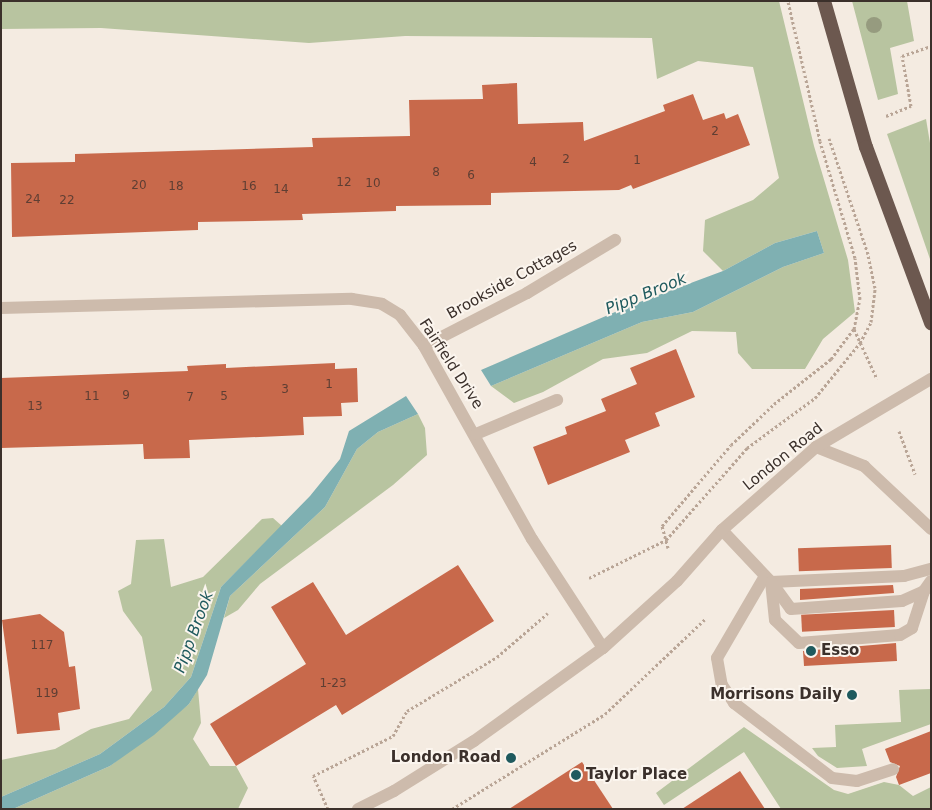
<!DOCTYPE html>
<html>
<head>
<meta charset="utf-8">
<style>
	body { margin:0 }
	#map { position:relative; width:932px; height:810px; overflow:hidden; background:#f4ebe1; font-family:"DejaVu Sans",sans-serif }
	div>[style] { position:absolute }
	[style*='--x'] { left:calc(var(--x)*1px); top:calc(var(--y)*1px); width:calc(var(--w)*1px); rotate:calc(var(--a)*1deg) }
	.green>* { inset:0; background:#b8c4a0 }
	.water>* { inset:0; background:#7fb0b2 }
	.building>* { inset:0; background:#c8694b; transform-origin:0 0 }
	.path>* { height:3px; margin-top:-1.5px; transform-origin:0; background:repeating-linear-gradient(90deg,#b9a596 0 2.5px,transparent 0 5px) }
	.service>* { height:12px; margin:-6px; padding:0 6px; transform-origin:6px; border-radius:6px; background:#cdbbac }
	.minor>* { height:12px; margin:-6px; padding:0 6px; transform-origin:6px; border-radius:6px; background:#cdbbac }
	.tertiary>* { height:12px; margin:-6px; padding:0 6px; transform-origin:6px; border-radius:6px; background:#cdbbac }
	.trunk>* { height:14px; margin:-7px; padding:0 7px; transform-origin:7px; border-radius:7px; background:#6c584f }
	.trees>* { width:16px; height:16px; margin:-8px; border-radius:50%; background:#969b7f }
	.dots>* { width:14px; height:14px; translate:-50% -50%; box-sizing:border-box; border:2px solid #fbf5ee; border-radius:50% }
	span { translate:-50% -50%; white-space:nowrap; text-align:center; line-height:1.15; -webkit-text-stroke:4px #fbf5ee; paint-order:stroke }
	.number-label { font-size:12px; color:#5e3e33 }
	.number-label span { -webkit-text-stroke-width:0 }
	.street-label { font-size:15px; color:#3b302b }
	.poi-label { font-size:15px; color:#3b302b; font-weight:700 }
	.left { translate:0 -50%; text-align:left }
	.right { translate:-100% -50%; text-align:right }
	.water-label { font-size:16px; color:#1f5a5e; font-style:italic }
	.frame { position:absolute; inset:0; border:2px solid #3b302b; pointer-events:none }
</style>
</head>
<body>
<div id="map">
	<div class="green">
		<div style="clip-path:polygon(1px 1px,779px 1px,814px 146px,848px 260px,855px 312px,823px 339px,805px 369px,752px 369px,738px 353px,736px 332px,692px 331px,647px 353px,603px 359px,543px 392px,514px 403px,491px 386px,642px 322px,693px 312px,783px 267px,824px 253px,817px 231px,775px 243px,723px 271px,703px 251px,705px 220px,753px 200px,779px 178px,753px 67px,698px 61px,657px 79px,652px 38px,405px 36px,309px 43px,101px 28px,1px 29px)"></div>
		<div style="clip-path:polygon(852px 1px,907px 1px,914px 41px,890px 48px,898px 94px,878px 100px)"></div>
		<div style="clip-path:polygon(926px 119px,931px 149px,931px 262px,887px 134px)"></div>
		<div style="clip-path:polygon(418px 414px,425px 428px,427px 455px,393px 485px,260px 584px,238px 610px,224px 618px,230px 596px,325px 507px,357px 449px,378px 432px)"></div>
		<div style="clip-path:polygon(273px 518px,282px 526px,221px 587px,191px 677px,164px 707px,100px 754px,1px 797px,1px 760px,55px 749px,91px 729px,129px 719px,152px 690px,142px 637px,123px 611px,118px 591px,131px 584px,136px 540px,164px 539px,171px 587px,203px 577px,262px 519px)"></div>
		<div style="clip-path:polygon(198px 689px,201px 723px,193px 739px,210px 766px,236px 766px,248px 788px,238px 809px,13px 809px,110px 766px,189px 704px)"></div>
		<div style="clip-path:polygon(931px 689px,931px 724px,862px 749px,867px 766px,837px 768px,818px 756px,812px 748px,836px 747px,835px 725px,901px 722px,899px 690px)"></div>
		<div style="clip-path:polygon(744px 727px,834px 790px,848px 794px,884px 782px,899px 785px,913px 796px,931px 787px,931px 809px,781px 809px,744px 752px,664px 805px,656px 793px)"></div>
	</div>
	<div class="water">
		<div style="clip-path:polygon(817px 231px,824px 253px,783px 267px,693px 312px,642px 322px,491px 386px,481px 370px,629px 306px,723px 271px,775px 243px)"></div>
		<div style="clip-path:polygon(406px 396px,418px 414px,378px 432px,357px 449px,325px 507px,230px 596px,207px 675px,189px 704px,154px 735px,110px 766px,13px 809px,1px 809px,1px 797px,100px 754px,164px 707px,191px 677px,221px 587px,310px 496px,340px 459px,349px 431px)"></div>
	</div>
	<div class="building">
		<div style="clip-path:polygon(517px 83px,518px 124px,583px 122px,584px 141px,665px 111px,663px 105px,693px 94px,703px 120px,724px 113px,726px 119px,738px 114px,750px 145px,633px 189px,631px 185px,619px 190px,491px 193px,491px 205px,396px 206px,396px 211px,302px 214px,303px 220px,198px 222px,198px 230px,12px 237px,11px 163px,75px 162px,75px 154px,313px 147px,312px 138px,410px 136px,409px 100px,483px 99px,482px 85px)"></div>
		<div style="clip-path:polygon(676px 349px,695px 397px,655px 413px,660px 426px,625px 440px,630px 452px,548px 485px,533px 447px,567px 434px,565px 427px,606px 411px,601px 399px,637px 384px,630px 368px)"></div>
		<div style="clip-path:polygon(335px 363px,335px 369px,357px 368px,358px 402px,341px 403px,342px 416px,303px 417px,304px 435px,189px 440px,190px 458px,144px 459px,143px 444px,1px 448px,1px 378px,188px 371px,187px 366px,206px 365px,226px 364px,226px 368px)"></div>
		<div style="left:891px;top:545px;width:23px;height:93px;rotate:88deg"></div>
		<div style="clip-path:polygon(458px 565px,494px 621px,342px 715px,336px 705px,236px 766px,210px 724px,306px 664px,271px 607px,313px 582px,346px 635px)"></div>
		<div style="clip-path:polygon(893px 585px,894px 593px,800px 600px,800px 589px)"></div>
		<div style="left:894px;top:610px;width:17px;height:93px;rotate:87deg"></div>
		<div style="clip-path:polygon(40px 614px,64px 632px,69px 667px,75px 666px,80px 709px,58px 713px,60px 730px,17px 734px,2px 620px)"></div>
		<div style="clip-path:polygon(896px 643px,897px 661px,804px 666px,803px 651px)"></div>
		<div style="clip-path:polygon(931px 731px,931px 773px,899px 785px,896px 777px,900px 766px,890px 762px,885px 749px)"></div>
		<div style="clip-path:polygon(582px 762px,613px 809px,509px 809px)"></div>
		<div style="clip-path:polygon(740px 771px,765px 809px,682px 809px)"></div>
	</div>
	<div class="path">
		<div style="--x:886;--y:116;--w:27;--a:-22"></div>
		<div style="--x:911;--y:106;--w:51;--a:-100.2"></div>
		<div style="--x:902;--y:56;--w:31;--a:-19"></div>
		<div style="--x:854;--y:329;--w:55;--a:65.3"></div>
		<div style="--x:899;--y:431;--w:46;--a:69.6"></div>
		<div style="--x:668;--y:548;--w:23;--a:-105"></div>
		<div style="--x:662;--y:526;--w:106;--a:-49.6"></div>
		<div style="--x:731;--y:445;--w:59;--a:-43.6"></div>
		<div style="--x:774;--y:404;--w:73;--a:-38.3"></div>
		<div style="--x:831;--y:359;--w:38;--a:-53"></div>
		<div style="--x:854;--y:329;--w:31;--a:-79"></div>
		<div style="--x:860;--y:299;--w:41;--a:-97"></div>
		<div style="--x:855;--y:258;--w:122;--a:-106.7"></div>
		<div style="--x:820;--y:141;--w:144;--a:-102.9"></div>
		<div style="--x:589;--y:578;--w:86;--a:-26.3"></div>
		<div style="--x:666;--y:540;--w:123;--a:-48.6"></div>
		<div style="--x:747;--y:448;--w:84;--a:-36.3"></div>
		<div style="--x:815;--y:398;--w:71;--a:-50.7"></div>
		<div style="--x:860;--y:343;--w:24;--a:-62"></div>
		<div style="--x:871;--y:322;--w:34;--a:-83"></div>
		<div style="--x:875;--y:288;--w:35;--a:-102"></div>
		<div style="--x:868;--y:254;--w:122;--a:-108.6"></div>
		<div style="--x:328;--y:809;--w:36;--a:-114"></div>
		<div style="--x:313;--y:776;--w:89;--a:-26.6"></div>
		<div style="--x:393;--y:736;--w:29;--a:-61"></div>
		<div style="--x:407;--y:711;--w:105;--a:-31"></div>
		<div style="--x:497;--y:657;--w:67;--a:-40.8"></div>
		<div style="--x:452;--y:809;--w:180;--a:-31.8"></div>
		<div style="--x:605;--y:714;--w:139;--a:-43.5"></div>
	</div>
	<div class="service">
		<div style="--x:722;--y:530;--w:71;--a:46.7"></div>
		<div style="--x:771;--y:582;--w:133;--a:-2.6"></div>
		<div style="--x:904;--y:576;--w:28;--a:-15"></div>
		<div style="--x:765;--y:576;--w:95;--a:120.3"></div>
		<div style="--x:717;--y:658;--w:27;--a:80"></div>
		<div style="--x:722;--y:685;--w:22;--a:56"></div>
		<div style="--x:734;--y:703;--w:123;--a:37.4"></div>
		<div style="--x:832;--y:778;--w:25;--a:7"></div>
		<div style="--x:857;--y:781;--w:38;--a:-18"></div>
		<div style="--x:771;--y:582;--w:38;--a:84"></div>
		<div style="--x:775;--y:620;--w:33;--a:44"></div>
		<div style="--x:799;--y:643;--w:101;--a:-4.5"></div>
		<div style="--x:900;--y:635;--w:14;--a:-30"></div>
		<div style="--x:912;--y:628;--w:39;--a:-72"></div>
		<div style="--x:772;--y:583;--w:32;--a:54"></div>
		<div style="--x:791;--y:609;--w:111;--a:-4.1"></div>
		<div style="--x:902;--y:601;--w:24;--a:-24"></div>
		<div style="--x:924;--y:591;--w:12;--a:-55"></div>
	</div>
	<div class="minor">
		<div style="--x:1;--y:308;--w:351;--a:-1.5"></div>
		<div style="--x:352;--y:299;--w:30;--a:9"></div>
		<div style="--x:382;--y:304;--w:21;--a:31"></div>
		<div style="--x:400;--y:315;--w:39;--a:52"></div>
		<div style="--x:424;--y:346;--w:221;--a:60.8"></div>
		<div style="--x:532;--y:539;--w:130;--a:56.9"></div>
		<div style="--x:424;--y:346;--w:116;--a:-27.2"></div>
		<div style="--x:527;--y:293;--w:103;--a:-31.1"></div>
		<div style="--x:476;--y:434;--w:88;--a:-22.8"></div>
		<div style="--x:816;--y:447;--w:52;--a:21.6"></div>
		<div style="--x:864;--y:466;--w:92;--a:43.2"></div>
	</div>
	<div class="tertiary">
		<div style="--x:358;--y:809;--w:40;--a:-26.6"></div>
		<div style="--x:394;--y:791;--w:94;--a:-32"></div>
		<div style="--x:474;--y:741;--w:159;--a:-35.8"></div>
		<div style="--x:603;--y:648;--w:100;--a:-42.2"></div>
		<div style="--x:677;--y:581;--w:68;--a:-48.6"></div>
		<div style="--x:722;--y:530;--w:125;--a:-41.4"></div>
		<div style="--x:816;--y:447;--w:134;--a:-30.6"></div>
	</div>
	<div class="trunk">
		<div style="--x:824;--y:1;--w:152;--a:74"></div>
		<div style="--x:866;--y:147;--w:188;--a:69.7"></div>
	</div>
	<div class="trees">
		<div style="left:874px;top:25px"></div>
	</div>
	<div class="dots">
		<div style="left:811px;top:651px;background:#1f5a5e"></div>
		<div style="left:852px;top:695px;background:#1f5a5e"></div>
		<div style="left:511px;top:758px;background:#1f5a5e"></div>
		<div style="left:576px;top:775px;background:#1f5a5e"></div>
	</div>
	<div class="number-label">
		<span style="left:715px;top:132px">2</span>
		<span style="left:566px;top:160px">2</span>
		<span style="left:637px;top:161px">1</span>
		<span style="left:533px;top:163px">4</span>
		<span style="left:436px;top:173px">8</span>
		<span style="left:471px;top:176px">6</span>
		<span style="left:344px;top:183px">12</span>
		<span style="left:373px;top:184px">10</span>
		<span style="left:139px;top:186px">20</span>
		<span style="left:176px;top:187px">18</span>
		<span style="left:249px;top:187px">16</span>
		<span style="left:281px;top:190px">14</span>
		<span style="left:33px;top:200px">24</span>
		<span style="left:67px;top:201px">22</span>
		<span style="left:329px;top:385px">1</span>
		<span style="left:285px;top:390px">3</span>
		<span style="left:126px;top:396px">9</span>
		<span style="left:92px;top:397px">11</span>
		<span style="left:224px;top:397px">5</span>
		<span style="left:190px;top:398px">7</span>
		<span style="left:35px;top:407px">13</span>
		<span style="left:42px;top:646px">117</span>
		<span style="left:333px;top:684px">1-23</span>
		<span style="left:47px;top:694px">119</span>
	</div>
	<div class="street-label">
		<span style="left:512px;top:280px;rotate:-29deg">Brookside Cottages</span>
		<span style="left:451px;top:364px;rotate:57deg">Fairfield Drive</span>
		<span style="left:783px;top:457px;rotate:-39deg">London Road</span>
	</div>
	<div class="poi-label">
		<span class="left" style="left:821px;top:651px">Esso</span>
		<span class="right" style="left:842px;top:695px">Morrisons Daily</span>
		<span class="right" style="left:501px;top:758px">London Road</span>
		<span class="left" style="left:586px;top:775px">Taylor Place</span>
	</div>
	<div class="water-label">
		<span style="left:646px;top:294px;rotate:-22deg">Pipp Brook</span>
		<span style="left:194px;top:632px;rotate:-70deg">Pipp Brook</span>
	</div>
	<div class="frame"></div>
</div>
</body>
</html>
